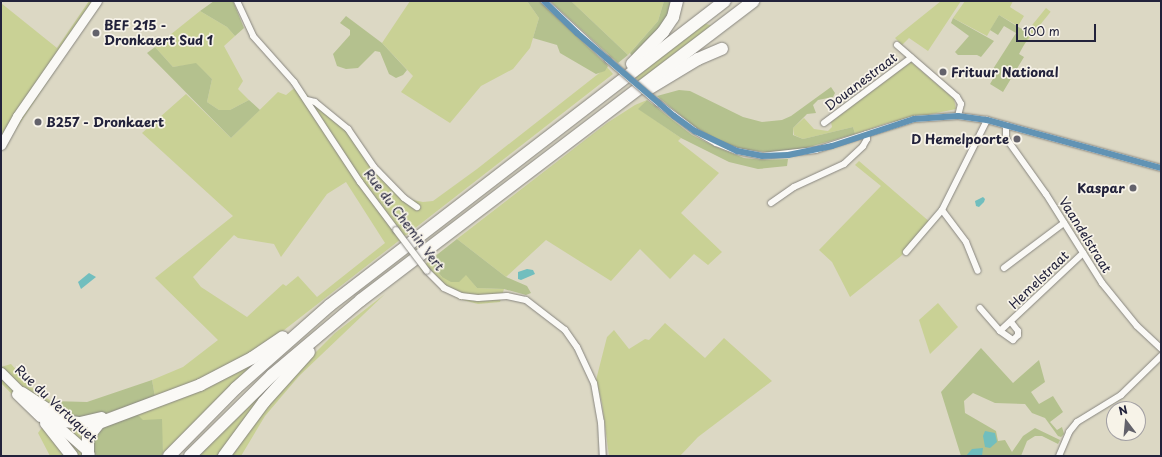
<!DOCTYPE html>
<html>
<head>
<meta charset="utf-8">
<style>
	body { margin:0 }
	#map { position:relative; width:1162px; height:457px; overflow:hidden; background:#dcd8c4; font-family:"Playpen Sans",sans-serif }
	div>[style] { position:absolute }
	[style*='--x'] { left:calc(var(--x)*1px); top:calc(var(--y)*1px); width:calc(var(--w)*1px); rotate:calc(var(--a)*1deg) }
	.green>* { inset:0; background:#c9d195; transform-origin:0 0 }
	.forest>* { inset:0; background:#b4c18e }
	.water>* { inset:0; background:#71bebe }
	.roads { filter:drop-shadow(0 0 1px #888680) drop-shadow(0 0 1px #888680) }
	.street>* { height:6px; margin:-3px; padding:0 3px; transform-origin:3px; border-radius:3px; background:#faf9f6 }
	.secondary>* { height:9px; margin:-4.5px; padding:0 4.5px; transform-origin:4.5px; border-radius:4.5px; background:#faf9f6 }
	.highway>* { height:12px; margin:-6px; padding:0 6px; transform-origin:6px; border-radius:6px; background:#faf9f6 }
	.bridges { filter:drop-shadow(0 0 1px #888680) drop-shadow(0 0 1px #888680) }
	.street-bridge>* { height:6px; margin:-3px; padding:0 3px; transform-origin:3px; border-radius:3px; background:#faf9f6 }
	.bus-1>* { height:6px; margin:-3px; padding:0 3px; transform-origin:3px; border-radius:3px; background:#6193b4 }
	.dots>* { width:11px; height:11px; translate:-50% -50%; box-sizing:border-box; border:2px solid #f7f3e8; border-radius:50% }
	span { translate:-50% -50%; white-space:nowrap; text-align:center; line-height:1.15; -webkit-text-stroke:3.5px #f7f3e8; paint-order:stroke }
	.poi-label { font-size:13px; color:#22223b; font-weight:700 }
	.left { translate:0 -50%; text-align:left }
	.right { translate:-100% -50%; text-align:right }
	.street-label { font-size:13px; color:#22223b }
	.frame { position:absolute; inset:0; border:2px solid #22223b; pointer-events:none }
	.north { position:absolute; left:1106px; top:401px; width:40px; height:40px; box-sizing:border-box; background:#f7f3e8; border:1px solid #a29fa3; border-radius:50%; rotate:344deg; font-size:11px; font-weight:700; line-height:16px; text-align:center; color:#22223b }
	.north::after { content:''; display:block; margin:auto; width:14px; height:18px; background:#63626b; clip-path:polygon(50% 0,100% 100%,50% 72%,0 100%) }
	.scale { position:absolute; left:1016px; top:24px; width:80px; height:18px; box-sizing:border-box; border:2px solid #22223b; border-top:0; padding-left:5px; font-size:12px; line-height:14px; white-space:nowrap; color:#22223b; -webkit-text-stroke:3px #f7f3e8; paint-order:stroke }
</style>
</head>
<body>
<div id="map">
	<div class="green">
		<div style="clip-path:polygon(89px 1px,101px 1px,1px 152px,1px 3px,57px 48px)"></div>
		<div style="clip-path:polygon(410px 1px,527px 1px,539px 18px,530px 48px,513px 69px,481px 86px,450px 123px,401px 92px,413px 76px,382px 43px)"></div>
		<div style="clip-path:polygon(571px 1px,664px 1px,658px 21px,628px 55px)"></div>
		<div style="clip-path:polygon(941px 1px,961px 1px,928px 51px,909px 38px,902px 45px,895px 38px)"></div>
		<div style="clip-path:polygon(965px 1px,1013px 1px,1010px 7px,1024px 16px,1018px 26px,999px 15px,987px 36px,953px 18px)"></div>
		<div style="left:1046px;top:8px;width:6px;height:53px;rotate:39deg"></div>
		<div style="clip-path:polygon(200px 11px,227px 27px,235px 36px,224px 46px,243px 81px,238px 89px,249px 100px,230px 110px,219px 110px,207px 102px,212px 79px,196px 64px,173px 67px,155px 47px)"></div>
		<div style="clip-path:polygon(703px 23px,713px 26px,639px 81px,634px 76px)"></div>
		<div style="clip-path:polygon(911px 62px,954px 99px,956px 109px,887px 123px,855px 134px,853px 127px,803px 139px,794px 135px,793px 128px,804px 118px,814px 129px,828px 131px,832px 127px,831px 122px)"></div>
		<div style="clip-path:polygon(evenodd,607px 67px,613px 74px,279px 334px,255px 362px,163px 453px,162px 438px,93px 452px,98px 456px,50px 456px,38px 433px,43px 426px,1px 383px,1px 367px,11px 364px,38px 394px,52px 401px,53px 408px,98px 416px,155px 397px,152px 380px,183px 367px,218px 340px,155px 278px,233px 216px,142px 133px,186px 94px,231px 138px,278px 92px,286px 95px,298px 85px,319px 108px,346px 129px,370px 166px,408px 199px,423px 202px,433px 201px,477px 169px,607px 67px,346px 182px,385px 243px,317px 297px,298px 276px,286px 286px,283px 284px,247px 317px,201px 287px,193px 277px,234px 235px,238px 238px,274px 244px,281px 257px,327px 194px,346px 182px)"></div>
		<div style="clip-path:polygon(647px 100px,639px 109px,681px 138px,678px 141px,719px 173px,681px 213px,722px 252px,708px 265px,694px 254px,670px 279px,640px 249px,611px 281px,546px 240px,506px 277px,457px 239px,607px 123px,635px 105px)"></div>
		<div style="clip-path:polygon(859px 161px,931px 223px,901px 256px,850px 297px,832px 262px,819px 250px,881px 186px,855px 165px)"></div>
		<div style="clip-path:polygon(429px 261px,442px 277px,466px 274px,477px 288px,504px 289px,500px 302px,478px 304px,459px 299px,443px 290px,420px 269px)"></div>
		<div style="clip-path:polygon(385px 294px,299px 376px,265px 416px,241px 456px,199px 456px,229px 423px,285px 369px,295px 373px,335px 333px)"></div>
		<div style="clip-path:polygon(938px 303px,958px 327px,930px 354px,919px 320px)"></div>
		<div style="clip-path:polygon(665px 323px,705px 358px,724px 338px,772px 381px,698px 437px,680px 456px,609px 456px,602px 403px,596px 380px,607px 337px,614px 330px,629px 349px,645px 339px,649px 340px)"></div>
	</div>
	<div class="forest">
		<div style="clip-path:polygon(214px 1px,233px 1px,244px 28px,235px 36px,227px 27px,200px 11px)"></div>
		<div style="clip-path:polygon(527px 1px,539px 1px,608px 66px,605px 71px,596px 74px,560px 53px,557px 45px,533px 38px,539px 18px)"></div>
		<div style="clip-path:polygon(550px 1px,571px 1px,628px 55px,618px 63px)"></div>
		<div style="clip-path:polygon(664px 1px,673px 1px,668px 20px,632px 56px,630px 53px,658px 21px)"></div>
		<div style="clip-path:polygon(999px 15px,1030px 34px,1019px 54px,1024px 57px,1003px 92px,990px 84px,997px 72px,993px 69px,1016px 33px,1004px 26px,998px 35px,990px 30px)"></div>
		<div style="clip-path:polygon(346px 16px,382px 43px,407px 70px,403px 75px,396px 78px,389px 74px,380px 52px,375px 51px,358px 68px,346px 69px,337px 66px,333px 54px,350px 35px,350px 30px,340px 23px)"></div>
		<div style="clip-path:polygon(953px 18px,994px 41px,981px 57px,977px 55px,958px 55px,955px 52px,969px 36px,951px 23px)"></div>
		<div style="clip-path:polygon(155px 47px,173px 67px,196px 63px,212px 79px,207px 102px,219px 110px,230px 110px,249px 100px,260px 110px,231px 138px,147px 53px)"></div>
		<div style="clip-path:polygon(831px 87px,835px 93px,833px 97px,818px 100px,813px 105px,816px 113px,807px 114px,793px 128px,793px 135px,803px 139px,853px 127px,855px 134px,802px 149px,767px 152px,740px 149px,722px 142px,695px 127px,657px 96px,679px 90px,690px 91px,743px 117px,762px 122px,782px 120px,791px 116px)"></div>
		<div style="clip-path:polygon(647px 100px,692px 135px,716px 147px,744px 158px,764px 160px,788px 159px,787px 166px,758px 169px,729px 162px,681px 138px,638px 109px)"></div>
		<div style="clip-path:polygon(457px 239px,506px 277px,527px 286px,531px 293px,526px 295px,504px 289px,477px 288px,466px 275px,459px 282px,451px 282px,442px 277px,429px 261px)"></div>
		<div style="clip-path:polygon(981px 348px,1013px 383px,1039px 360px,1045px 382px,1031px 392px,1039px 404px,1053px 396px,1063px 412px,1050px 422px,1057px 430px,1062px 427px,1064px 434px,1061px 437px,1058px 436px,1045px 418px,1032px 413px,1025px 404px,995px 403px,973px 393px,964px 401px,965px 413px,996px 431px,998px 441px,1005px 440px,1012px 452px,1023px 436px,1035px 428px,1060px 440px,1058px 444px,1042px 436px,1035px 436px,1027px 441px,1021px 456px,961px 456px,941px 392px)"></div>
		<div style="clip-path:polygon(152px 380px,155px 397px,89px 419px,67px 417px,53px 408px,52px 401px,87px 402px)"></div>
		<div style="clip-path:polygon(136px 413px,143px 420px,162px 419px,163px 453px,161px 456px,98px 456px,93px 452px,91px 446px,99px 425px)"></div>
	</div>
	<div class="water">
		<div style="clip-path:polygon(983px 197px,985px 199px,984px 202px,979px 207px,976px 206px,975px 201px)"></div>
		<div style="clip-path:polygon(527px 269px,533px 270px,535px 274px,521px 280px,518px 279px,518px 272px)"></div>
		<div style="clip-path:polygon(89px 273px,96px 277px,81px 289px,78px 282px)"></div>
		<div style="clip-path:polygon(985px 431px,995px 433px,997px 442px,990px 448px,985px 447px,983px 436px)"></div>
		<div style="clip-path:polygon(983px 448px,982px 456px,966px 456px,972px 449px)"></div>
	</div>
	<div class="roads">
		<div class="street">
			<div style="--x:237;--y:1;--w:38;--a:65"></div>
			<div style="--x:253;--y:36;--w:62;--a:48.3"></div>
			<div style="--x:294;--y:82;--w:120;--a:56.6"></div>
			<div style="--x:360;--y:182;--w:60;--a:53.1"></div>
			<div style="--x:544;--y:1;--w:87;--a:42.7"></div>
			<div style="--x:897;--y:45;--w:79;--a:40.9"></div>
			<div style="--x:957;--y:97;--w:8;--a:60"></div>
			<div style="--x:961;--y:104;--w:12;--a:104"></div>
			<div style="--x:307;--y:100;--w:8;--a:14"></div>
			<div style="--x:315;--y:102;--w:43;--a:39.3"></div>
			<div style="--x:348;--y:129;--w:46;--a:55.6"></div>
			<div style="--x:374;--y:167;--w:43;--a:45.9"></div>
			<div style="--x:404;--y:198;--w:16;--a:35"></div>
			<div style="--x:658;--y:103;--w:46;--a:37.1"></div>
			<div style="--x:695;--y:131;--w:24;--a:30"></div>
			<div style="--x:716;--y:143;--w:22;--a:21"></div>
			<div style="--x:737;--y:151;--w:25;--a:11"></div>
			<div style="--x:762;--y:156;--w:54;--a:-6.3"></div>
			<div style="--x:816;--y:150;--w:103;--a:-17.6"></div>
			<div style="--x:914;--y:119;--w:44;--a:-3.9"></div>
			<div style="--x:958;--y:116;--w:29;--a:8"></div>
			<div style="--x:987;--y:120;--w:180;--a:15.4"></div>
			<div style="--x:824;--y:123;--w:109;--a:-36.8"></div>
			<div style="--x:1006;--y:125;--w:13;--a:90"></div>
			<div style="--x:1006;--y:138;--w:69;--a:54.5"></div>
			<div style="--x:1046;--y:194;--w:105;--a:57.8"></div>
			<div style="--x:1102;--y:283;--w:55;--a:50.9"></div>
			<div style="--x:1137;--y:326;--w:33;--a:43"></div>
			<div style="--x:771;--y:203;--w:28;--a:-35"></div>
			<div style="--x:794;--y:187;--w:55;--a:-24.7"></div>
			<div style="--x:844;--y:164;--w:26;--a:-43"></div>
			<div style="--x:863;--y:146;--w:8;--a:-60"></div>
			<div style="--x:867;--y:139;--w:5;--a:-101"></div>
			<div style="--x:942;--y:210;--w:40;--a:53"></div>
			<div style="--x:966;--y:242;--w:31;--a:68"></div>
			<div style="--x:906;--y:252;--w:55;--a:-49.4"></div>
			<div style="--x:942;--y:210;--w:101;--a:-63.4"></div>
			<div style="--x:1004;--y:268;--w:75;--a:-36.9"></div>
			<div style="--x:427;--y:271;--w:24;--a:45"></div>
			<div style="--x:444;--y:288;--w:19;--a:25"></div>
			<div style="--x:461;--y:296;--w:17;--a:7"></div>
			<div style="--x:478;--y:298;--w:29;--a:-4"></div>
			<div style="--x:507;--y:296;--w:19;--a:12"></div>
			<div style="--x:526;--y:300;--w:49;--a:37.6"></div>
			<div style="--x:565;--y:330;--w:21;--a:55"></div>
			<div style="--x:577;--y:347;--w:40;--a:65"></div>
			<div style="--x:594;--y:383;--w:40;--a:80"></div>
			<div style="--x:601;--y:422;--w:34;--a:87"></div>
			<div style="--x:980;--y:308;--w:30;--a:49"></div>
			<div style="--x:1000;--y:331;--w:114;--a:-43.2"></div>
			<div style="--x:1000;--y:331;--w:16;--a:35"></div>
			<div style="--x:1013;--y:340;--w:7;--a:-45"></div>
			<div style="--x:1018;--y:335;--w:4;--a:-90"></div>
			<div style="--x:1018;--y:331;--w:11;--a:-128"></div>
			<div style="--x:1059;--y:456;--w:26;--a:-67"></div>
			<div style="--x:1069;--y:432;--w:13;--a:-51"></div>
			<div style="--x:1077;--y:422;--w:52;--a:-31.5"></div>
			<div style="--x:1121;--y:395;--w:56;--a:-44.3"></div>
		</div>
		<div class="secondary">
			<div style="--x:1;--y:145;--w:33;--a:-61"></div>
			<div style="--x:17;--y:116;--w:140;--a:-55.2"></div>
			<div style="--x:1;--y:372;--w:35;--a:45"></div>
			<div style="--x:16;--y:394;--w:33;--a:44"></div>
			<div style="--x:38;--y:408;--w:69;--a:41.5"></div>
		</div>
		<div class="highway">
			<div style="--x:632;--y:64;--w:45;--a:-45.9"></div>
			<div style="--x:663;--y:32;--w:18;--a:-56"></div>
			<div style="--x:673;--y:17;--w:16;--a:-76"></div>
			<div style="--x:648;--y:89;--w:58;--a:-31"></div>
			<div style="--x:698;--y:59;--w:26;--a:-23"></div>
			<div style="--x:22;--y:393;--w:51;--a:33.1"></div>
			<div style="--x:65;--y:421;--w:15;--a:8"></div>
			<div style="--x:80;--y:423;--w:22;--a:-13"></div>
			<div style="--x:46;--y:423;--w:42;--a:51.8"></div>
			<div style="--x:88;--y:456;--w:19;--a:-90"></div>
			<div style="--x:88;--y:437;--w:18;--a:-52"></div>
			<div style="--x:99;--y:423;--w:108;--a:-20.6"></div>
			<div style="--x:200;--y:385;--w:59;--a:-27.4"></div>
			<div style="--x:252;--y:358;--w:37;--a:-34"></div>
			<div style="--x:169;--y:456;--w:95;--a:-45.4"></div>
			<div style="--x:236;--y:388;--w:125;--a:-41.4"></div>
			<div style="--x:330;--y:305;--w:498;--a:-37.6"></div>
			<div style="--x:190;--y:456;--w:115;--a:-44.6"></div>
			<div style="--x:272;--y:375;--w:116;--a:-40.1"></div>
			<div style="--x:361;--y:300;--w:493;--a:-37.3"></div>
			<div style="--x:224;--y:456;--w:67;--a:-53.5"></div>
			<div style="--x:264;--y:402;--w:67;--a:-48"></div>
		</div>
	</div>
	<div class="bridges">
		<div class="street-bridge">
			<div style="--x:608;--y:60;--w:66;--a:40.7"></div>
			<div style="--x:396;--y:230;--w:51;--a:52.9"></div>
		</div>
	</div>
	<div class="bus-1">
		<div style="--x:544;--y:1;--w:46;--a:44.1"></div>
		<div style="--x:577;--y:33;--w:128;--a:40.6"></div>
		<div style="--x:674;--y:116;--w:26;--a:36"></div>
		<div style="--x:695;--y:131;--w:47;--a:25.5"></div>
		<div style="--x:737;--y:151;--w:25;--a:11"></div>
		<div style="--x:762;--y:156;--w:26;--a:-2"></div>
		<div style="--x:788;--y:155;--w:45;--a:-11.6"></div>
		<div style="--x:832;--y:146;--w:86;--a:-18.2"></div>
		<div style="--x:914;--y:119;--w:44;--a:-3.9"></div>
		<div style="--x:958;--y:116;--w:29;--a:8"></div>
		<div style="--x:987;--y:120;--w:180;--a:15.4"></div>
	</div>
	<div class="dots">
		<div style="left:96px;top:33px;background:#63626b"></div>
		<div style="left:943px;top:72px;background:#63626b"></div>
		<div style="left:38px;top:122px;background:#63626b"></div>
		<div style="left:1017px;top:139px;background:#63626b"></div>
		<div style="left:1133px;top:188px;background:#63626b"></div>
	</div>
	<div class="poi-label">
		<span class="left" style="left:104px;top:33px">BEF 215 -<br>Dronkaert Sud 1</span>
		<span class="left" style="left:951px;top:72px">Frituur National</span>
		<span class="left" style="left:46px;top:122px">B257 - Dronkaert</span>
		<span class="right" style="left:1009px;top:139px">D Hemelpoorte</span>
		<span class="right" style="left:1125px;top:188px">Kaspar</span>
	</div>
	<div class="street-label">
		<span style="left:861px;top:82px;rotate:-37deg">Douanestraat</span>
		<span style="left:404px;top:220px;rotate:53deg">Rue du Chemin Vert</span>
		<span style="left:1085px;top:235px;rotate:58deg">Vaandelstraat</span>
		<span style="left:1039px;top:280px;rotate:-44deg">Hemelstraat</span>
		<span style="left:56px;top:404px;rotate:43deg">Rue du Vertuquet</span>
	</div>
	<div class="frame"></div>
	<div class="north">N</div>
	<div class="scale">100 m</div>
</div>
</body>
</html>
